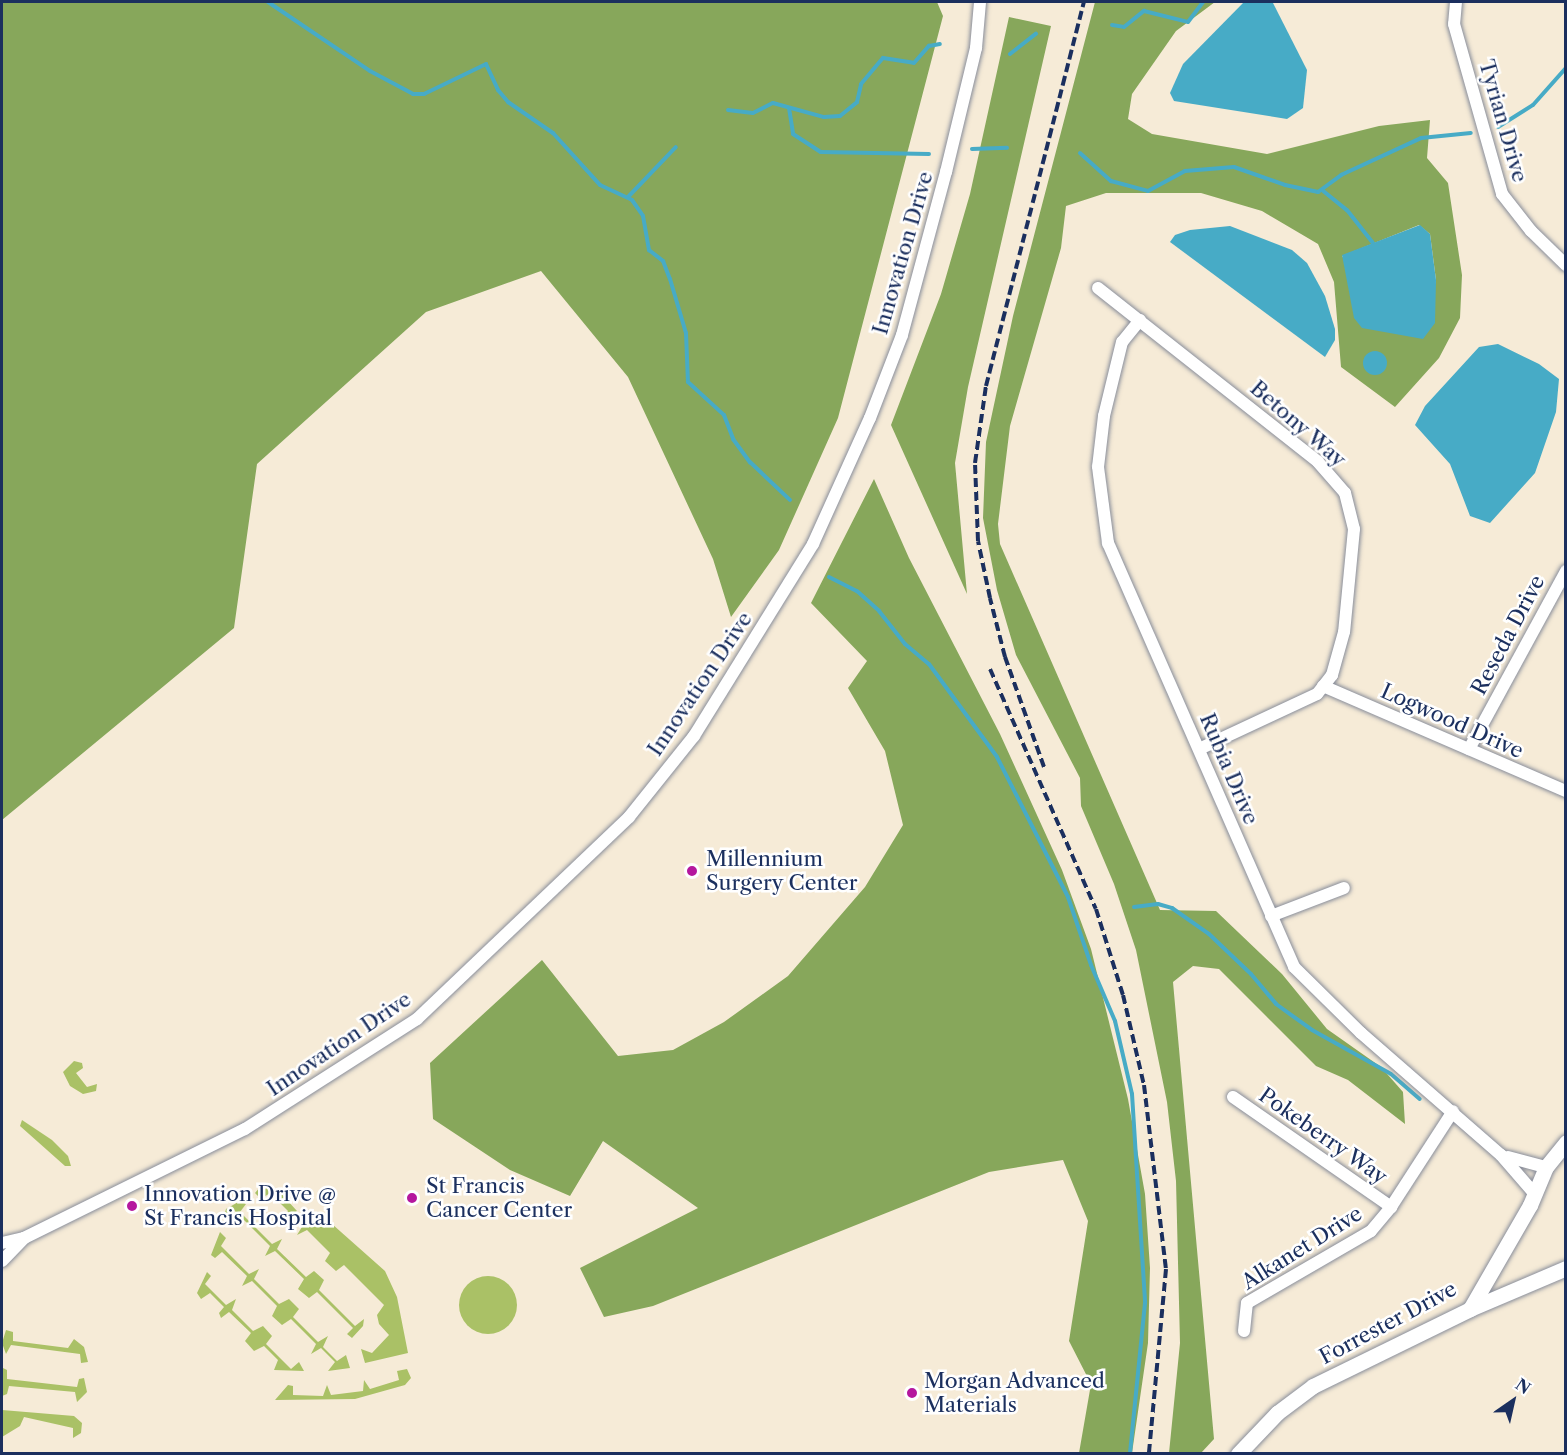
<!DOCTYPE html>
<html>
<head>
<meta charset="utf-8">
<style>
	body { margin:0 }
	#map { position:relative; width:1567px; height:1455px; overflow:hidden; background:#f6ebd7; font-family:"Libre Caslon Text",serif }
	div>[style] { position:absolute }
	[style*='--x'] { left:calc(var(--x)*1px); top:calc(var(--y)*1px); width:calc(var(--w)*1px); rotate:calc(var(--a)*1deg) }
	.green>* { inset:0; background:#aac166 }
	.round { border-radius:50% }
	.forest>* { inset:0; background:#87a75b }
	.water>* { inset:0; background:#47abc6 }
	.stream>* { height:4px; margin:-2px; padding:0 2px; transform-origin:2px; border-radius:2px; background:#47abc6 }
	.roads { filter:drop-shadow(0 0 2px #888d9a) drop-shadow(0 0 2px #888d9a) }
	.minor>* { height:12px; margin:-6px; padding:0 6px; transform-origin:6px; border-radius:6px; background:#fff }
	.tertiary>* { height:15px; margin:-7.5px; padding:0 7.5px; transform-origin:7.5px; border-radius:7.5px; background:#fff }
	.rail>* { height:4px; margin-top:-2px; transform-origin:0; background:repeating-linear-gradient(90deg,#1b2f5e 0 9px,transparent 0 13.5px) }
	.dots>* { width:16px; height:16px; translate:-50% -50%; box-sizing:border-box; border:3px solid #fff; border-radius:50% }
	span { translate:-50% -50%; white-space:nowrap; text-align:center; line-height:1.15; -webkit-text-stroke:5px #fff; paint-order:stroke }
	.street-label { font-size:21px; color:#1b2f5e }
	.poi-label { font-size:21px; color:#1b2f5e }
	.left { translate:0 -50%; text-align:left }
	.frame { position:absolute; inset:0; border:3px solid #1b2f5e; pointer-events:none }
	.north { position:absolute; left:1483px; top:1371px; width:60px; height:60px; -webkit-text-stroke:4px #fff; paint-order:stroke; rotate:34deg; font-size:16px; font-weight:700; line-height:24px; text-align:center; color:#1b2f5e }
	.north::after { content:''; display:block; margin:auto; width:21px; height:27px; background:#1b2f5e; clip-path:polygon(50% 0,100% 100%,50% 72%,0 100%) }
</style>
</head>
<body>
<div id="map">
	<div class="green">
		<div style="clip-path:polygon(74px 1061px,82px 1063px,83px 1068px,76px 1073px,87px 1087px,97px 1084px,96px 1091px,83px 1094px,70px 1086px,63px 1072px)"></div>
		<div style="clip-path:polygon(22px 1120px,52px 1140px,68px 1156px,71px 1166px,65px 1166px,20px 1126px)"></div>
		<div style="clip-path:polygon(260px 1187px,277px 1189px,297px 1211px,283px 1221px,288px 1211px,270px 1193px,261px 1199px,255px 1193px)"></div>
		<div style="clip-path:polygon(240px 1201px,246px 1204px,240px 1212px,272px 1244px,282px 1239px,277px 1249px,306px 1277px,314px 1271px,324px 1280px,319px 1290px,355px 1326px,364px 1319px,363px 1326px,352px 1338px,347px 1334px,353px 1328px,317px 1292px,309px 1298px,298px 1289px,304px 1279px,275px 1251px,265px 1256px,270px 1246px,234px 1210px,224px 1216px,226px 1209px)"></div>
		<div style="clip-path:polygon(315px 1219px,332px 1224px,385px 1271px,397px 1297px,408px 1353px,365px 1363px,361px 1349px,372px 1353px,389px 1335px,379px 1324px,377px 1315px,384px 1305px,344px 1265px,336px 1271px,325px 1261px,330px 1253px,307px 1230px,297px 1235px,305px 1222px)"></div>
		<div style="clip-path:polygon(220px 1232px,226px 1238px,221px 1246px,249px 1274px,259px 1269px,254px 1279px,279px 1304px,289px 1299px,299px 1309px,293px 1317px,318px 1342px,328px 1336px,323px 1347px,337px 1361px,346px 1355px,350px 1368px,328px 1371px,335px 1362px,321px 1348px,311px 1354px,316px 1344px,291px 1319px,282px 1325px,272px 1316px,277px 1306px,252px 1281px,242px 1286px,247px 1276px,222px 1252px,215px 1258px,211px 1255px)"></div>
		<div style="clip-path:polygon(207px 1272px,211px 1276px,205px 1284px,226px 1305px,236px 1299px,232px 1310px,253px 1331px,263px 1326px,272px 1336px,266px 1344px,291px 1369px,299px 1362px,304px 1371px,274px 1370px,278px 1360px,264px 1346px,254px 1351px,245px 1341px,251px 1333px,229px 1312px,221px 1318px,219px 1313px,224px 1307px,210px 1293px,201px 1299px,197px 1293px)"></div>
		<div class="round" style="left:459px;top:1276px;width:58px;height:58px"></div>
		<div style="clip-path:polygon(6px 1330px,13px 1332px,13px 1341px,68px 1348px,74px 1339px,84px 1347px,88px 1362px,81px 1363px,80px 1354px,11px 1345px,6px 1354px,2px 1343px)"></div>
		<div style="clip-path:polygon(3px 1368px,7px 1370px,7px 1379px,77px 1387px,79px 1379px,84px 1378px,87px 1392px,77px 1402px,75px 1392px,9px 1386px,7px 1394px,2px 1396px)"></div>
		<div style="clip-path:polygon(407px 1369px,411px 1378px,405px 1385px,355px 1399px,275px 1400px,288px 1385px,293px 1386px,293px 1395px,323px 1396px,327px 1385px,331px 1395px,363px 1391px,364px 1380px,370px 1389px,399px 1380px,397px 1371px)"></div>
		<div style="clip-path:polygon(2px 1410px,74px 1416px,82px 1423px,81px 1433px,73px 1438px,73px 1428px,24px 1417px,20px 1426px,2px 1437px)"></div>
	</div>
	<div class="forest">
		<div style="clip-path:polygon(2px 2px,937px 2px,943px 16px,838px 418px,779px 550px,731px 617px,713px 559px,628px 377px,541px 271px,426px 312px,257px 464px,234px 628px,2px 820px)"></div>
		<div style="clip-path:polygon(evenodd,1095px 2px,1215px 2px,1176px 31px,1132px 94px,1128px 119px,1152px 134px,1267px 154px,1379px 126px,1430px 120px,1427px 158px,1448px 183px,1462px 275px,1460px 318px,1439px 358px,1395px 407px,1341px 367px,1334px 282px,1318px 244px,1262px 211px,1201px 193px,1106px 193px,1066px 206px,1061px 248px,1010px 426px,998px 524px,1000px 544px,1160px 910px,1216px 911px,1282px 974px,1327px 1029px,1381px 1067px,1403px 1092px,1405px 1124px,1348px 1080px,1316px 1066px,1219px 969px,1193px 966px,1173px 982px,1214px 1439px,1201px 1453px,1169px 1453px,1180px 1343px,1176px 1181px,1167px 1102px,1136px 950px,1114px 884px,1081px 806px,1080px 778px,1016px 655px,997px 590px,983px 518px,986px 442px,1013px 316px,1095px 2px,1419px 225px,1430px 234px,1436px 280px,1423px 338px,1393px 331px,1342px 256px,1419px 225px)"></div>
		<div style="clip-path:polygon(1009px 17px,1051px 26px,968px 387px,955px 463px,967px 594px,891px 425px,941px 294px,970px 194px)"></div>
		<div style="clip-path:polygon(874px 479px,909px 558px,1000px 734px,1062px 870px,1091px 949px,1128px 1099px,1145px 1194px,1150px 1268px,1148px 1343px,1132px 1453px,1079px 1453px,1091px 1384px,1069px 1341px,1088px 1221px,1063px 1160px,989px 1172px,653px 1306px,604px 1317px,580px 1268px,698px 1208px,603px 1141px,570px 1196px,510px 1170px,433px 1119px,430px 1063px,542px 960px,618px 1056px,673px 1050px,724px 1022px,788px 976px,865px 887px,903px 825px,885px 751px,848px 688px,867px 661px,811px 603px)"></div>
	</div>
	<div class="water">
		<div style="clip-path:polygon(1244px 2px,1273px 3px,1307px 70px,1303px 108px,1287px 119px,1174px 101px,1170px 93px,1183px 64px)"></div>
		<div style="clip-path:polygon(1420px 225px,1430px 234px,1436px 280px,1435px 323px,1423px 339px,1362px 328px,1354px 318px,1342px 255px)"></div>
		<div style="clip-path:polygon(1230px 226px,1292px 250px,1307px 263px,1325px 296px,1335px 329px,1335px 340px,1325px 357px,1170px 242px,1175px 235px,1190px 230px)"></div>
		<div style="clip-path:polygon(1498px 344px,1539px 364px,1559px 379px,1556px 412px,1535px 473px,1490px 523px,1470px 516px,1450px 464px,1415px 425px,1425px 406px,1479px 347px)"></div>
		<div class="round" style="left:1363px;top:351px;width:24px;height:24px"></div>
	</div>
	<div class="stream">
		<div style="--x:268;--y:2;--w:123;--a:34.1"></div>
		<div style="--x:370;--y:71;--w:49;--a:28.1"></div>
		<div style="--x:413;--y:94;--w:11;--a:0"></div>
		<div style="--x:424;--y:94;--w:69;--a:-25.8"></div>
		<div style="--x:486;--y:64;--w:29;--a:65"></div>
		<div style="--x:498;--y:90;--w:16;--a:50"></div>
		<div style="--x:508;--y:102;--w:55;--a:34.6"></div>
		<div style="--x:553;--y:133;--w:70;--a:47.9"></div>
		<div style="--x:600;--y:185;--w:35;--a:25"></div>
		<div style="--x:632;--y:200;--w:19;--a:55"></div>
		<div style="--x:643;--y:216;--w:35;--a:80"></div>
		<div style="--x:649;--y:250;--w:18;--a:38"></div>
		<div style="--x:663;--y:261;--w:19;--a:69"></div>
		<div style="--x:670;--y:279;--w:56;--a:73.5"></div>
		<div style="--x:686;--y:333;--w:49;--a:87.7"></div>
		<div style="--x:688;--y:382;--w:49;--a:42.5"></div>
		<div style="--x:724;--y:415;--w:26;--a:69"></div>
		<div style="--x:733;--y:439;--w:29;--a:54"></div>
		<div style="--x:750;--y:462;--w:55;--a:43.5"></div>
		<div style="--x:1112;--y:25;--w:12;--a:9"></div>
		<div style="--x:1124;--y:27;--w:26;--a:-39"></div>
		<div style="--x:1144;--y:11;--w:45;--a:14"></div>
		<div style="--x:1188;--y:22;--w:25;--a:-53"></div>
		<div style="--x:1010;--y:54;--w:33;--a:-38"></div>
		<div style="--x:789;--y:108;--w:26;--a:81"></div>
		<div style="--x:793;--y:134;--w:33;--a:33"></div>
		<div style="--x:821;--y:152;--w:108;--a:1.1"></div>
		<div style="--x:728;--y:110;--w:25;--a:7"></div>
		<div style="--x:753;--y:113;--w:22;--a:-27"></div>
		<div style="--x:773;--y:103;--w:53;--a:15.4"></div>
		<div style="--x:824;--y:117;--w:16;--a:-4"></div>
		<div style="--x:840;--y:116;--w:22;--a:-39"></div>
		<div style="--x:857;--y:102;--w:18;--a:-77"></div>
		<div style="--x:861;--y:84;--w:34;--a:-50"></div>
		<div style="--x:883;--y:58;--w:31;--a:9"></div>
		<div style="--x:914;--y:63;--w:23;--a:-49"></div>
		<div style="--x:929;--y:46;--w:11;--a:-10"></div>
		<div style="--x:1498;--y:127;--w:41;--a:-32.2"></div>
		<div style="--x:1533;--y:105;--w:50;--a:-48.3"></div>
		<div style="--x:972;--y:149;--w:35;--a:-2"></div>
		<div style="--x:1080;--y:153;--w:42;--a:42.1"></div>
		<div style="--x:1111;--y:181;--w:38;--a:15"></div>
		<div style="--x:1148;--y:191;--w:42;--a:-28.4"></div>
		<div style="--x:1185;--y:171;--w:49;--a:-4.7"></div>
		<div style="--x:1234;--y:167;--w:54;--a:19.4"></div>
		<div style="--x:1285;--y:185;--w:34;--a:12"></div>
		<div style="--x:1318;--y:192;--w:29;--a:-36"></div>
		<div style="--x:1341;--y:175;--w:88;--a:-24.8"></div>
		<div style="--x:1421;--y:138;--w:50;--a:-5.7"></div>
		<div style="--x:1322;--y:190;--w:32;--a:39"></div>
		<div style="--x:1347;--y:210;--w:42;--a:51.8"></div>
		<div style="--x:628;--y:197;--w:69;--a:-46.2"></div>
		<div style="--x:829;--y:577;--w:31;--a:27"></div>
		<div style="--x:857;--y:591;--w:30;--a:42"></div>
		<div style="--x:879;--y:611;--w:42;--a:51.8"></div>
		<div style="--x:905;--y:644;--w:31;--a:40"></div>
		<div style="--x:929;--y:664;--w:115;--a:53.8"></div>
		<div style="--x:997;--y:757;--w:157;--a:63.1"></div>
		<div style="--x:1068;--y:897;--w:72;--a:71.3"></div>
		<div style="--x:1091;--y:965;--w:61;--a:66.8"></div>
		<div style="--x:1115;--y:1021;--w:75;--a:76.9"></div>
		<div style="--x:1132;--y:1094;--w:209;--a:86.4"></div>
		<div style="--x:1145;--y:1303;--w:152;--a:95.7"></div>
		<div style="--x:1134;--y:907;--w:24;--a:-7"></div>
		<div style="--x:1158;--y:904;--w:15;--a:16"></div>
		<div style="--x:1172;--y:908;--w:45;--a:35.1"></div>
		<div style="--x:1209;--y:934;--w:58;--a:43.6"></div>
		<div style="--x:1251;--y:974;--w:39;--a:50"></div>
		<div style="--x:1276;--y:1004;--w:44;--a:35.8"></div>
		<div style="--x:1312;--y:1030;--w:90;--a:29.1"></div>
		<div style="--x:1391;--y:1074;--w:38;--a:41"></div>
	</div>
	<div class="roads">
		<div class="minor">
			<div style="--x:1456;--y:2;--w:22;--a:95"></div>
			<div style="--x:1454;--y:24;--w:177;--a:74.2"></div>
			<div style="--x:1502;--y:194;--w:47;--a:51.9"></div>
			<div style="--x:1531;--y:231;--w:49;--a:44.2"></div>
			<div style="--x:1098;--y:288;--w:280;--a:38.3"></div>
			<div style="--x:1318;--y:462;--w:41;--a:48.9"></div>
			<div style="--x:1345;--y:493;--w:37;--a:76"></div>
			<div style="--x:1354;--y:529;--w:103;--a:95.5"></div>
			<div style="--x:1344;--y:632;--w:45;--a:105.6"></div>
			<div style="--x:1332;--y:675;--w:24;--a:128"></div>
			<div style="--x:1317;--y:694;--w:130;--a:155"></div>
			<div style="--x:1140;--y:320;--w:28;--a:129"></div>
			<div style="--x:1122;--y:342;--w:76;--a:103.7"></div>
			<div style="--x:1104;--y:416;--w:51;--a:96.7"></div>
			<div style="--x:1098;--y:467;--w:77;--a:82.5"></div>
			<div style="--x:1108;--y:543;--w:463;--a:66.3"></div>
			<div style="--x:1294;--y:967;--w:94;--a:44.6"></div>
			<div style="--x:1361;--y:1033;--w:186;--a:41.1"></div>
			<div style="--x:1501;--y:1155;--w:49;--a:49.1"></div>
			<div style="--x:1323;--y:686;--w:265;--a:23.4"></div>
			<div style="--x:1469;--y:749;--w:203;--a:-61.4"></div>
			<div style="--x:1271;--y:916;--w:78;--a:-21"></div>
			<div style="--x:1233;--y:1097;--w:193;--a:34.8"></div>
			<div style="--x:1508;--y:1157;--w:39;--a:15"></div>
			<div style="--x:2;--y:1243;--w:23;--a:-13"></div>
			<div style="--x:24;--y:1238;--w:246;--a:-26.3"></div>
			<div style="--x:245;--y:1129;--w:204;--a:-32.6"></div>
			<div style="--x:417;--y:1019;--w:293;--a:-43.6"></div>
			<div style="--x:629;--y:817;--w:104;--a:-51.3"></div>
			<div style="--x:694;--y:736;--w:226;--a:-58.2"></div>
			<div style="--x:813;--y:544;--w:138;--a:-65.7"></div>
			<div style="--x:870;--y:418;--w:89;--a:-68.9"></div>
			<div style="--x:902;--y:335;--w:169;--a:-74.9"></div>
			<div style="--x:946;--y:172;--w:128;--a:-76.4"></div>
			<div style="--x:976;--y:48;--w:46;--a:-85"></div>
			<div style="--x:2;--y:1261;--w:32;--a:-46"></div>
			<div style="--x:1244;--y:1331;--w:28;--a:-84"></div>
			<div style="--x:1247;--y:1303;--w:143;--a:-30.1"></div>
			<div style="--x:1371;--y:1231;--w:31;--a:-50"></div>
			<div style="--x:1391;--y:1207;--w:114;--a:-57.1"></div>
		</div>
		<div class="tertiary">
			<div style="--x:1470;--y:1309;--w:120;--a:-60"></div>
			<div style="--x:1530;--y:1205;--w:41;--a:-67.2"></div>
			<div style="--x:1546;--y:1167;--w:32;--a:-51"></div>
			<div style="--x:1238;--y:1454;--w:57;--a:-46.4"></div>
			<div style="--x:1277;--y:1413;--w:45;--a:-36.9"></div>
			<div style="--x:1313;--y:1386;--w:175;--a:-26.1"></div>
			<div style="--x:1470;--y:1309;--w:104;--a:-23.1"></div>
		</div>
	</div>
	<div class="rail">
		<div style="--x:990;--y:669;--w:262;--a:66.2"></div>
		<div style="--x:1096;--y:909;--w:90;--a:72.6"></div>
		<div style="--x:1123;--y:995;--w:92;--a:76.9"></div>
		<div style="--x:1144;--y:1085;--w:185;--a:83.2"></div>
		<div style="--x:1166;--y:1269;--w:186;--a:95.3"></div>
		<div style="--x:1044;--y:767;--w:117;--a:-109.5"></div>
		<div style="--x:1005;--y:657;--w:61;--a:-104.3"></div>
		<div style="--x:990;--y:598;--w:58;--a:-101.9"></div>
		<div style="--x:978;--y:541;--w:78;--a:-92.2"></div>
		<div style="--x:975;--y:463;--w:78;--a:-81.9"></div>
		<div style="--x:986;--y:386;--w:396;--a:-75.7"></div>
	</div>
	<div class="dots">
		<div style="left:692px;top:871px;background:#b5179e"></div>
		<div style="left:412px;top:1198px;background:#b5179e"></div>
		<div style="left:132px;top:1206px;background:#b5179e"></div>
		<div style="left:912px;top:1393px;background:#b5179e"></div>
	</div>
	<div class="street-label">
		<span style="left:1503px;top:121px;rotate:74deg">Tyrian Drive</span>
		<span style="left:903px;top:253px;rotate:-74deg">Innovation Drive</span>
		<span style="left:1298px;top:424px;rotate:41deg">Betony Way</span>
		<span style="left:1508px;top:635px;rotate:-62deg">Reseda Drive</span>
		<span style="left:700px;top:684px;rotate:-56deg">Innovation Drive</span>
		<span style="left:1452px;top:721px;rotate:24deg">Logwood Drive</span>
		<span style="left:1229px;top:769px;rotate:67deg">Rubia Drive</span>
		<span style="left:339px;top:1044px;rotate:-34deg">Innovation Drive</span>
		<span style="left:1323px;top:1136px;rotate:35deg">Pokeberry Way</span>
		<span style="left:1302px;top:1248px;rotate:-32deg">Alkanet Drive</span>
		<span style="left:1388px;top:1323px;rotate:-28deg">Forrester Drive</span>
	</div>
	<div class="poi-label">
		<span class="left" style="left:706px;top:871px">Millennium<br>Surgery Center</span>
		<span class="left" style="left:426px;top:1198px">St Francis<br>Cancer Center</span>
		<span class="left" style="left:144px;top:1206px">Innovation Drive @<br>St Francis Hospital</span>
		<span class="left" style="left:924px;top:1393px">Morgan Advanced<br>Materials</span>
	</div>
	<div class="frame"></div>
	<div class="north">N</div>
</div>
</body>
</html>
